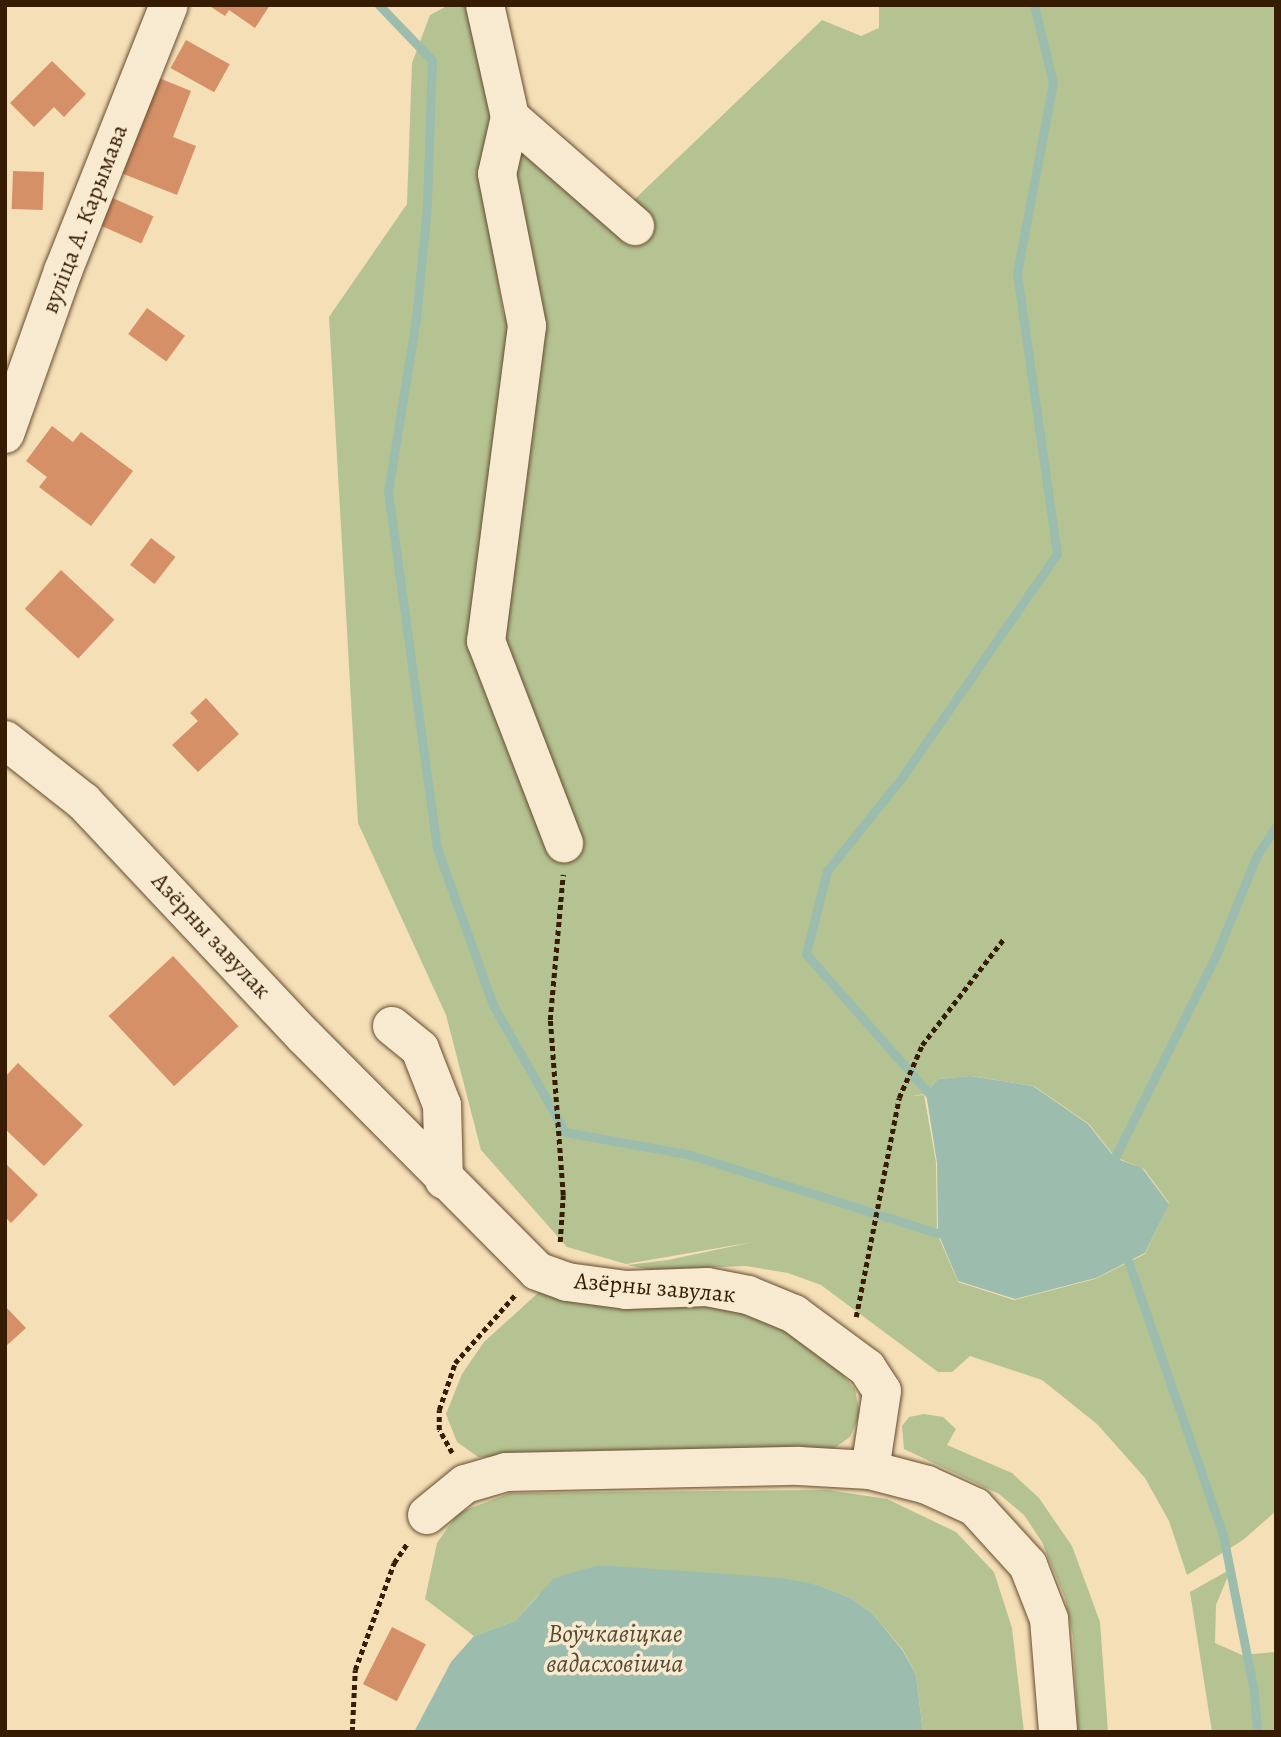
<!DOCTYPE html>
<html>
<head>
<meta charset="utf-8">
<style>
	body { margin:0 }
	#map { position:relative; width:1281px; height:1737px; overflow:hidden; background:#f5dfb7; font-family:Alegreya,serif }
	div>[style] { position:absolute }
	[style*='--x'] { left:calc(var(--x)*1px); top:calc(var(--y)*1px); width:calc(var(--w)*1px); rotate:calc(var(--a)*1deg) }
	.green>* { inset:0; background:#b5c393 }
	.water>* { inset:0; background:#9cbdad }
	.stream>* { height:9px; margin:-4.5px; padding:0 4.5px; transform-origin:4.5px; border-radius:4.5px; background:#9cbdad }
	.building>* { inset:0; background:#d69068; transform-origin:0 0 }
	.path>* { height:4.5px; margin-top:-2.25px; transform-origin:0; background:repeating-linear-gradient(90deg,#361c02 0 5px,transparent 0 8.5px) }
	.roads { filter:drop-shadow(0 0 2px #664d2f) drop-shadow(0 0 2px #664d2f) }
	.minor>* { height:38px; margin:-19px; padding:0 19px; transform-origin:19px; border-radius:19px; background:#f8ead0 }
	span { translate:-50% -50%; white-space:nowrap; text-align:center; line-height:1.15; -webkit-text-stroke:7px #f8ead0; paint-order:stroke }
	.street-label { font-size:24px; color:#361c02 }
	.water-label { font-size:26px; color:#554c35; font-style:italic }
	.frame { position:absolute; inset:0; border:7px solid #361c02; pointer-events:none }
</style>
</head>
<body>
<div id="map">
	<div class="green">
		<div style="clip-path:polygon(evenodd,449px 5px,471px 5px,498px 117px,480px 170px,504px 318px,505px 174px,513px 132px,616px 217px,822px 20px,861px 36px,879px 28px,879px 5px,1276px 5px,1276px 1511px,1243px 1540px,1187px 1575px,1169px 1521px,1145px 1478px,1097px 1424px,1042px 1380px,970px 1356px,952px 1372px,938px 1372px,821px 1285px,788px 1273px,746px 1266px,652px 1270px,627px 1265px,668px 1260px,753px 1242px,626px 1264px,567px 1247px,481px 1150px,446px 1015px,358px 823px,329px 317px,407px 204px,412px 63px,430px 15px,449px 5px,971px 1076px,1034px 1086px,1089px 1124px,1115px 1157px,1144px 1169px,1169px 1203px,1145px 1254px,1095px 1279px,1014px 1300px,958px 1282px,937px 1233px,936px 1162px,924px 1095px,911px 1096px,925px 1094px,938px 1079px,971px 1076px)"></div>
		<div style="clip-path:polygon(539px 1292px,623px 1308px,732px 1305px,783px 1323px,832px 1361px,855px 1390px,860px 1414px,850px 1437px,826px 1454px,478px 1457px,457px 1442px,446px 1414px,462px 1374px,484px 1342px)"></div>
		<div style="clip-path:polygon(924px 1414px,943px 1417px,956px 1429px,947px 1445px,1012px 1473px,1039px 1498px,1072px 1546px,1100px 1622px,1108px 1732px,1078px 1732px,1073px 1636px,1065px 1598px,1042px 1542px,1024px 1515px,999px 1494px,904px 1449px,902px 1426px,909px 1417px)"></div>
		<div style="clip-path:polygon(828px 1490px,887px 1499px,956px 1532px,994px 1572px,1012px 1628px,1024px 1732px,923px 1732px,916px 1675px,903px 1650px,873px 1614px,849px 1597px,818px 1585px,599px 1565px,538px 1595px,515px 1621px,474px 1636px,425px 1599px,437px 1543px,458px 1513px,510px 1493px)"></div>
		<div style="clip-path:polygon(1231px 1569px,1216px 1605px,1215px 1643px,1242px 1655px,1276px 1652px,1276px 1732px,1212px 1732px,1190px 1592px)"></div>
	</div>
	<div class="water">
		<div style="clip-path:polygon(970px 1076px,1033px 1086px,1088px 1124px,1115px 1158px,1142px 1168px,1169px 1204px,1145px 1253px,1096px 1278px,1015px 1299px,958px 1281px,938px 1233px,937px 1163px,926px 1093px,938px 1079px)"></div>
		<div style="clip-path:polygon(599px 1565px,782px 1578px,818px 1585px,849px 1597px,873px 1614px,903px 1651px,916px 1675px,923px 1732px,414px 1732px,451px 1662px,474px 1636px,515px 1621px,554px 1578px)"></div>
	</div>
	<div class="stream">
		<div style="--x:379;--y:5;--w:76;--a:46.1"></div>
		<div style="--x:432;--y:60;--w:146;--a:92"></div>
		<div style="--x:427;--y:206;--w:114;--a:95.6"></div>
		<div style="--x:416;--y:319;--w:174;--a:99.2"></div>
		<div style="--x:388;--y:491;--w:360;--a:82.2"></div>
		<div style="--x:437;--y:848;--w:167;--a:70.4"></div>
		<div style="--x:493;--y:1005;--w:146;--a:60.4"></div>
		<div style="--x:565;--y:1132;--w:128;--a:10.3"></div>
		<div style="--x:691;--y:1155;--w:258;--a:17.6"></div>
		<div style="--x:937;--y:1233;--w:11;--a:-10"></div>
		<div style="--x:933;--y:1098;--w:192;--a:-131.4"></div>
		<div style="--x:806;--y:954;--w:86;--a:-75.8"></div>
		<div style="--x:827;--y:871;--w:122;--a:-51.3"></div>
		<div style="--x:903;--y:776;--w:270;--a:-55.3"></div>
		<div style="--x:1057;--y:554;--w:284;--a:-98.1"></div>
		<div style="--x:1017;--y:273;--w:193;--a:-79.3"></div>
		<div style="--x:1053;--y:83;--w:80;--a:-103.7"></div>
		<div style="--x:1116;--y:1168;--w:11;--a:-95"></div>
		<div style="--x:1115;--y:1157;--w:226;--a:-63.4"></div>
		<div style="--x:1216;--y:955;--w:108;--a:-67.7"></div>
		<div style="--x:1257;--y:855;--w:34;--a:-56"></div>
		<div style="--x:1125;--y:1252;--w:299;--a:70.9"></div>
		<div style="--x:1223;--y:1535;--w:160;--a:78.8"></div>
		<div style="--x:1254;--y:1692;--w:40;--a:85.7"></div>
	</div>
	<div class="building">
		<div style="clip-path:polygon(208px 5px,270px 5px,255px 28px,229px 10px,225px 16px)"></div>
		<div style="left:186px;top:40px;width:50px;height:32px;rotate:29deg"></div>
		<div style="clip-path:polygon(52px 61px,86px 94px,64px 117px,54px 107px,34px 127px,10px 103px)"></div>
		<div style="clip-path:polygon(159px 78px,191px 91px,173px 137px,196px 146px,177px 195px,121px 173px)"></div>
		<div style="left:13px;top:171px;width:31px;height:38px;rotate:2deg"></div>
		<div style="left:106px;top:195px;width:52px;height:30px;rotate:24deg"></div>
		<div style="left:147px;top:308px;width:47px;height:32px;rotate:36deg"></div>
		<div style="clip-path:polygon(52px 426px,73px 442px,81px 432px,133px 471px,91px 526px,39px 487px,47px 477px,26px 461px)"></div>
		<div style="left:151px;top:538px;width:31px;height:34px;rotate:38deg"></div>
		<div style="left:61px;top:570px;width:73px;height:53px;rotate:43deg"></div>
		<div style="clip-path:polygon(206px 698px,239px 734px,198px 772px,172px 745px,198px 721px,190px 713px)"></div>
		<div style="left:173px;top:956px;width:96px;height:88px;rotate:47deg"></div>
		<div style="clip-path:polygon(18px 1063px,83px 1125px,44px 1166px,5px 1129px,5px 1077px)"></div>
		<div style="clip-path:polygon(5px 1163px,38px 1195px,11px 1223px,5px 1217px)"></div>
		<div style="clip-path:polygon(5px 1306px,26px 1328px,5px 1347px)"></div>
		<div style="left:392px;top:1627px;width:38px;height:64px;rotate:27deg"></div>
	</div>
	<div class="path">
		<div style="--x:560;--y:1242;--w:47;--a:-86.3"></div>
		<div style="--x:563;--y:1195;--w:175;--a:-94.2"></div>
		<div style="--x:550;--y:1020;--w:146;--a:-84.9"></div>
		<div style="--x:856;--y:1317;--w:223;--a:-78.9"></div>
		<div style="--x:899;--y:1098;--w:58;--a:-66.5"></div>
		<div style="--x:922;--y:1045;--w:133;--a:-52.4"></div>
		<div style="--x:452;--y:1453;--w:26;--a:-119"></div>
		<div style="--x:439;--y:1430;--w:20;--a:-90"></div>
		<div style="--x:439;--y:1410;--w:50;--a:-71.2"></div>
		<div style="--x:455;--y:1363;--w:91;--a:-48.6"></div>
		<div style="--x:352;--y:1732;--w:62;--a:-87.2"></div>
		<div style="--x:355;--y:1670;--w:114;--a:-70"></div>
		<div style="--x:394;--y:1563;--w:25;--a:-56"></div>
	</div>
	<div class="roads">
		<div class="minor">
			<div style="--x:485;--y:5;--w:115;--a:77.4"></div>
			<div style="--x:510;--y:117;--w:58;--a:102.8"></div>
			<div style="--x:497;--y:174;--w:155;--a:78.8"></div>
			<div style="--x:527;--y:326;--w:318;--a:97.4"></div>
			<div style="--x:486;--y:641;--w:217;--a:68.9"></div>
			<div style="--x:510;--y:117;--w:166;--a:41.1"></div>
			<div style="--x:5;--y:434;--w:173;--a:-70.4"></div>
			<div style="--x:63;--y:271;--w:286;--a:-68.3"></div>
			<div style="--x:5;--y:740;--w:100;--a:38.1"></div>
			<div style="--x:84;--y:802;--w:321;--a:46.8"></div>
			<div style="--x:304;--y:1036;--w:331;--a:45.2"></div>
			<div style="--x:537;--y:1271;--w:32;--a:20"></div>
			<div style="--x:567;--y:1282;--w:60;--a:7.7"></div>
			<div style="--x:626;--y:1290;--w:81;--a:-2.1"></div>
			<div style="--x:707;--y:1287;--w:42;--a:11"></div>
			<div style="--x:748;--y:1295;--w:50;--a:22.4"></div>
			<div style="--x:794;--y:1314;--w:91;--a:36.5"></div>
			<div style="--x:867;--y:1368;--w:27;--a:57"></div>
			<div style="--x:882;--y:1391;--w:80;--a:98.6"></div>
			<div style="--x:870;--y:1470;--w:59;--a:14.7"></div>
			<div style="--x:927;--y:1485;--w:53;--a:24.6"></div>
			<div style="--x:975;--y:1507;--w:79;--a:47.6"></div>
			<div style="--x:1028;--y:1565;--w:58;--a:68.7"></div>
			<div style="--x:1049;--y:1619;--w:113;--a:85.4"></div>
			<div style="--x:392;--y:1026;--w:36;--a:39"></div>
			<div style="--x:420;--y:1049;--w:60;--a:68.6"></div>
			<div style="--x:442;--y:1105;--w:75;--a:88.5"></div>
			<div style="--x:427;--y:1515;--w:49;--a:-39.2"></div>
			<div style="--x:465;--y:1484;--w:43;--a:-16.3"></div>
			<div style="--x:506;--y:1472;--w:293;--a:-1.2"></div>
			<div style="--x:799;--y:1466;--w:71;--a:3.2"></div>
		</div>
	</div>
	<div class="street-label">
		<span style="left:85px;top:219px;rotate:-69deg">вуліца А. Карымава</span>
		<span style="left:211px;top:936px;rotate:47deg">Азёрны завулак</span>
		<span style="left:655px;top:1288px;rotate:5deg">Азёрны завулак</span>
	</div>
	<div class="water-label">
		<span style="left:615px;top:1649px">Воўчкавіцкае<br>вадасховішча</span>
	</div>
	<div class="frame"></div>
</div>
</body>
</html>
